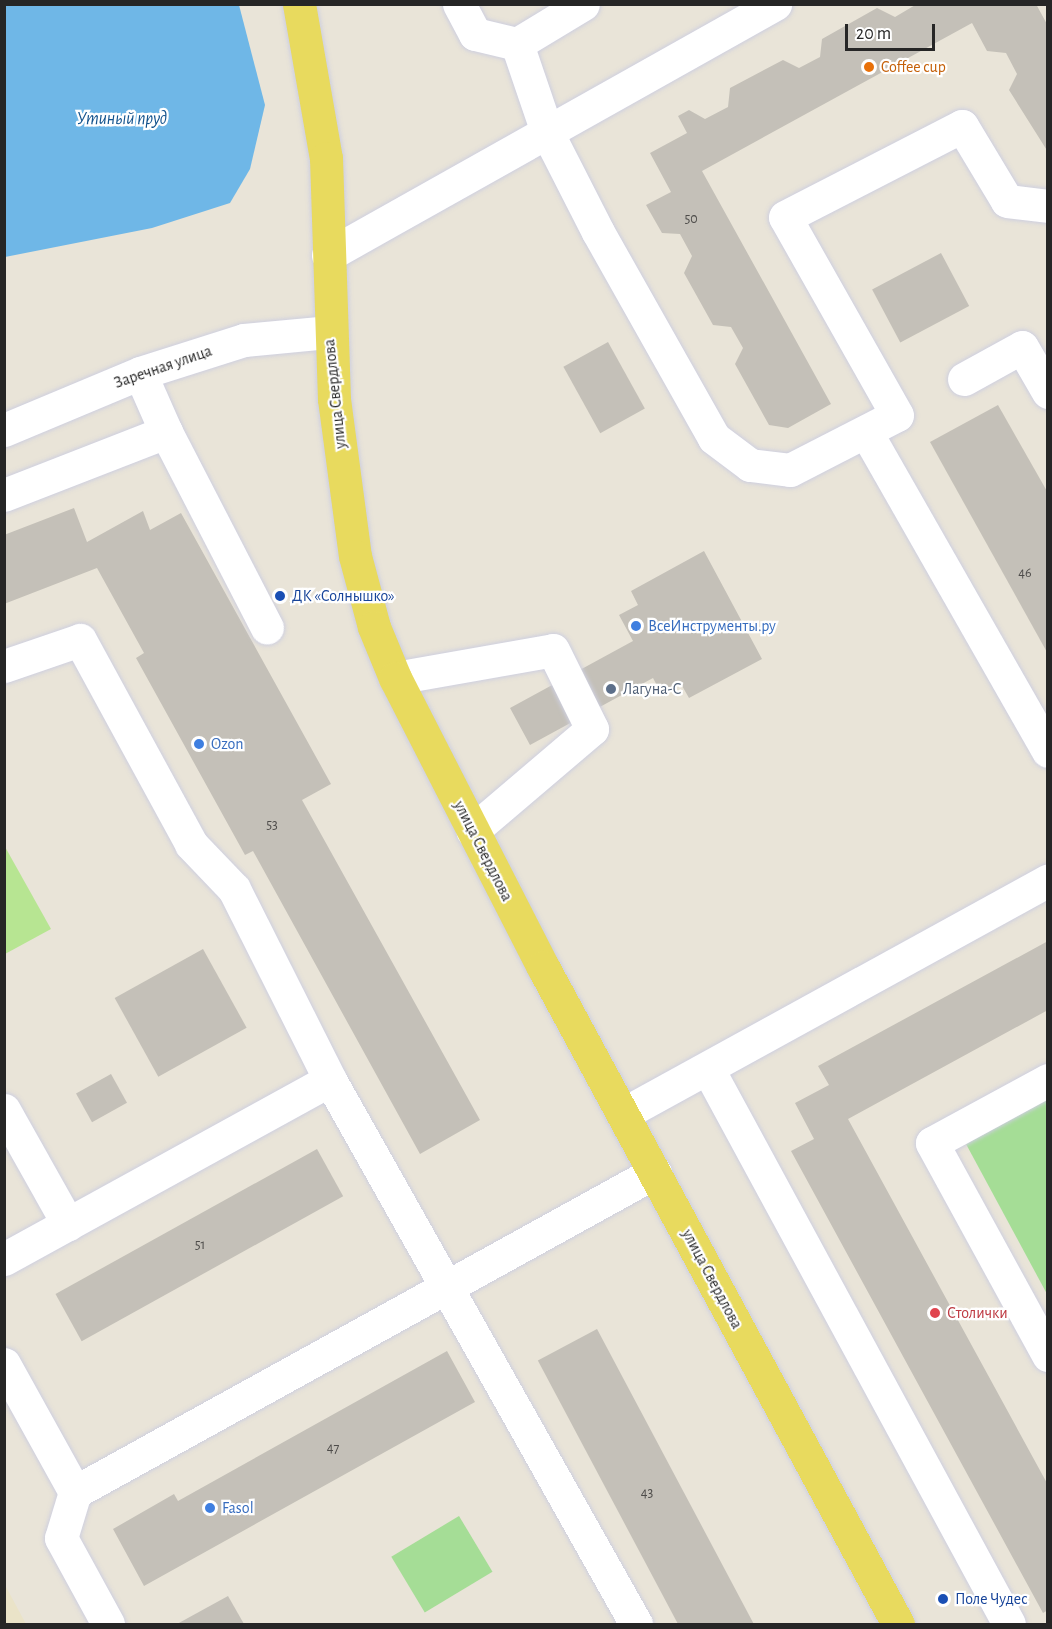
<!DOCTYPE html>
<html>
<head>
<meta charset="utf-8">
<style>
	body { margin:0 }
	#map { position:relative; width:1052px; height:1629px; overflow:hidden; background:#e9e4d8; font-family:"Alegreya Sans",sans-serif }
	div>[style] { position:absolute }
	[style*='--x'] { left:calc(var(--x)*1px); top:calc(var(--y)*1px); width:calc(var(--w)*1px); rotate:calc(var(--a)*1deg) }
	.education>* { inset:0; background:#eae3c8 }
	.green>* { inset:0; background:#a5dd96; transform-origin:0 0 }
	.pitch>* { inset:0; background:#b7e592 }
	.water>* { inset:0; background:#6fb7e7 }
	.building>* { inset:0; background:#c4c0b8; transform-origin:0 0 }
	.roads { filter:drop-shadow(0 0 2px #cecfdf) drop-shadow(0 0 2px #cecfdf) }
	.minor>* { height:33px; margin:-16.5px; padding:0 16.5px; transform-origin:16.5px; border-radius:16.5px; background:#fff }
	.major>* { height:33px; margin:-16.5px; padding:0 16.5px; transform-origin:16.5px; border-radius:16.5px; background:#e8da5e }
	.dots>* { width:16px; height:16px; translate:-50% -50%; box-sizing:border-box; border:3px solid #fff; border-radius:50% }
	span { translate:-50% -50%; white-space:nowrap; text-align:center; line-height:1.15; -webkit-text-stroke:4.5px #fff; paint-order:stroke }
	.number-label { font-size:14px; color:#4e4c4a }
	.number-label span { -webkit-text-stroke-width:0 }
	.food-label { font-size:16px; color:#c56008 }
	.left { translate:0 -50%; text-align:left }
	.street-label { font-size:16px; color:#262626 }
	.transit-label { font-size:16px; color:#164399 }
	.shop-label { font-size:16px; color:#366cbe }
	.service-label { font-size:16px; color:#4e5e75 }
	.health-label { font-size:16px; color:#be3a42 }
	.water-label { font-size:18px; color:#13538d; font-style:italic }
	.frame { position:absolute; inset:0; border:6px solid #262626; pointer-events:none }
	.scale { position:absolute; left:845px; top:24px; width:90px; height:27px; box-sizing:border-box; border:3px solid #262626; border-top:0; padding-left:8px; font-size:18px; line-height:21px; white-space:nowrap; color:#262626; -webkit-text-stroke:4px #fff; paint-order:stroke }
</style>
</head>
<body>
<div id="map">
	<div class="education">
		<div style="clip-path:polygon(4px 1585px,5px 1585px,26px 1624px,5px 1624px)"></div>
	</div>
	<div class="green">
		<div style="clip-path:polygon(1047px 1100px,1047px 1294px,966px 1144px)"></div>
		<div style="left:459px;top:1516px;width:65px;height:79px;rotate:59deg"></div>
	</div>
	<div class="pitch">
		<div style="clip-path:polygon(4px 845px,51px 929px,5px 954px,4px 954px)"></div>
	</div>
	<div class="water">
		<div style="clip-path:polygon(4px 5px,239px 5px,265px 105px,250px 169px,230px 203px,152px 228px,5px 257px)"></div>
	</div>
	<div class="building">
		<div style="clip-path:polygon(917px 4px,1036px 4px,1048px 26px,1048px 152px,1009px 90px,1017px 74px,1006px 53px,987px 51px,972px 23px,702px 171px,831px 404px,788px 428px,769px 425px,735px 364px,743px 348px,731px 327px,713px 325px,684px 273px,692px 256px,680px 234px,662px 233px,646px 205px,671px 192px,650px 153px,687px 133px,678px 116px,689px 110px,705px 119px,728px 107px,730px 88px,783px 60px,799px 68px,820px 57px,822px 39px,877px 8px,895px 17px)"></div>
		<div style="left:941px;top:253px;width:60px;height:78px;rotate:62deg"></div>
		<div style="left:608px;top:342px;width:76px;height:51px;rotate:61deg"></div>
		<div style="clip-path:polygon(998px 405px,1048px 493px,1048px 654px,930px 442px)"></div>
		<div style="clip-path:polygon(74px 508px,87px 542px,143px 511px,150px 530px,181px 513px,331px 784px,302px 800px,480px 1120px,420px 1154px,253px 851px,245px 855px,136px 658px,144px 653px,97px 568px,4px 604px,4px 535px)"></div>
		<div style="clip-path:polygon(704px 551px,762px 659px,689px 698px,681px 684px,662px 695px,653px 678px,530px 745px,510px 708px,633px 641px,619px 615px,638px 605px,631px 591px)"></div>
		<div style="clip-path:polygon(1048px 941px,1048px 1010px,848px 1119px,1048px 1485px,1048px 1610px,1043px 1613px,791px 1151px,814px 1139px,795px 1103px,829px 1085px,818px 1066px)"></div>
		<div style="left:203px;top:949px;width:90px;height:101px;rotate:61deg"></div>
		<div style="left:111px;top:1074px;width:33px;height:40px;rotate:61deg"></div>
		<div style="left:317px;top:1149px;width:54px;height:299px;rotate:61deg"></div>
		<div style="left:597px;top:1329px;width:336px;height:67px;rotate:62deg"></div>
		<div style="clip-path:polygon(447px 1351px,475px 1402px,144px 1586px,113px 1529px,174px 1494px,178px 1501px)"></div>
		<div style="clip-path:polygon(228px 1596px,244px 1624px,177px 1624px)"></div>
	</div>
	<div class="roads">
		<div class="minor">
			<div style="--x:459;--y:4;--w:34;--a:62"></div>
			<div style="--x:475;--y:34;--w:43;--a:13.4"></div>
			<div style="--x:517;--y:44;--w:77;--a:-31.2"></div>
			<div style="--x:517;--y:44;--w:93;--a:71.2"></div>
			<div style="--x:547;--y:132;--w:112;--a:63"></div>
			<div style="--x:598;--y:232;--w:236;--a:60.6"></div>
			<div style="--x:714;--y:438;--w:45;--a:36.9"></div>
			<div style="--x:750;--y:465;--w:40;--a:7.1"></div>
			<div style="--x:790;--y:470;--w:120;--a:-27.2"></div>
			<div style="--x:897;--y:415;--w:227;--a:-119.5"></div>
			<div style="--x:785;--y:217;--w:199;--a:-27.2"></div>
			<div style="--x:962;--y:126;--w:87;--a:59"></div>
			<div style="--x:1007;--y:201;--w:41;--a:7"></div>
			<div style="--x:328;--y:255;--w:513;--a:-29.32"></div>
			<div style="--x:964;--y:379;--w:66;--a:-28.9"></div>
			<div style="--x:1022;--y:347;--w:52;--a:60"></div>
			<div style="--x:4;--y:430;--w:147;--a:-22.7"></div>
			<div style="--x:140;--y:373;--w:109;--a:-17.6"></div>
			<div style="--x:244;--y:340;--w:84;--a:-5.4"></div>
			<div style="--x:166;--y:432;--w:220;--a:62.7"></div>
			<div style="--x:866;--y:432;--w:367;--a:60.3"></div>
			<div style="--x:4;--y:495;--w:174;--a:-21.3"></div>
			<div style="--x:166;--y:432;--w:64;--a:-113.8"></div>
			<div style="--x:4;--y:666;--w:80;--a:-18.9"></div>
			<div style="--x:80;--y:640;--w:232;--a:61.4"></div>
			<div style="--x:191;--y:844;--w:62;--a:46.3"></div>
			<div style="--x:234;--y:889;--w:214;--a:63.3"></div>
			<div style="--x:330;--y:1080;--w:624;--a:60.64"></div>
			<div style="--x:395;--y:678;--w:160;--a:-10"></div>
			<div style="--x:553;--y:650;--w:88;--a:63.7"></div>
			<div style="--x:592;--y:729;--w:157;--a:139.6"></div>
			<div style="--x:708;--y:1069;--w:631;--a:61.53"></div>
			<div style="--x:1048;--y:1080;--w:132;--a:151.5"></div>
			<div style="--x:932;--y:1143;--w:242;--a:61.3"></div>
			<div style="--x:4;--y:1110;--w:131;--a:60.7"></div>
			<div style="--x:623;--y:1114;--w:485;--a:-28.8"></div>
			<div style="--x:4;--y:1259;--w:372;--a:-28.8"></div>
			<div style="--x:4;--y:1364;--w:146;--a:61"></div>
			<div style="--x:75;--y:1492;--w:48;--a:106.9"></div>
			<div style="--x:61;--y:1538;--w:98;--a:61.3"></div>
			<div style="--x:75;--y:1492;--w:662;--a:-28.89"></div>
		</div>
		<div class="major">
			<div style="--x:299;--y:4;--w:156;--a:80.1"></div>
			<div style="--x:326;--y:158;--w:241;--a:88.1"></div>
			<div style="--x:334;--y:399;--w:158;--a:82.4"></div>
			<div style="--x:355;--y:556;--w:73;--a:75"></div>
			<div style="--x:374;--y:627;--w:55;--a:67.6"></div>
			<div style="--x:395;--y:678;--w:325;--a:62.9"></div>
			<div style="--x:543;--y:967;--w:747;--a:61.62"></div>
		</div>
	</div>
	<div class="dots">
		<div style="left:869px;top:67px;background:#e8710a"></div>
		<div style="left:280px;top:596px;background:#1a4fb4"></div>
		<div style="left:636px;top:626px;background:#3f7fe0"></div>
		<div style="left:611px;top:689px;background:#5c6f8a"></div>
		<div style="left:199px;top:744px;background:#3f7fe0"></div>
		<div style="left:935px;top:1313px;background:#e0444e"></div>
		<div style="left:210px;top:1508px;background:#3f7fe0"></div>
		<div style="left:943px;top:1599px;background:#1a4fb4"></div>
	</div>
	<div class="number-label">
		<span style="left:691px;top:219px">50</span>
		<span style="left:1025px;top:573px">46</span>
		<span style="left:272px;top:825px">53</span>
		<span style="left:200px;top:1245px">51</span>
		<span style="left:333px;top:1448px">47</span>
		<span style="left:647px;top:1493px">43</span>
	</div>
	<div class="food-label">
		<span class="left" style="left:881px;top:67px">Coffee cup</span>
	</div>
	<div class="street-label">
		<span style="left:163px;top:367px;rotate:-19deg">Заречная улица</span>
		<span style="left:335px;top:394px;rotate:-96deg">улица Свердлова</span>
		<span style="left:483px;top:851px;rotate:63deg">улица Свердлова</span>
		<span style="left:712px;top:1279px;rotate:62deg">улица Свердлова</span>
	</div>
	<div class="transit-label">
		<span class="left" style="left:292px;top:596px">ДК «Солнышко»</span>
		<span class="left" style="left:955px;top:1599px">Поле Чудес</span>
	</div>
	<div class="shop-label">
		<span class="left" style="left:648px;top:626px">ВсеИнструменты.ру</span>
		<span class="left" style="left:211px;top:744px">Ozon</span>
		<span class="left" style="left:222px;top:1508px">Fasol</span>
	</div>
	<div class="service-label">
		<span class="left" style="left:623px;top:689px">Лагуна-С</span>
	</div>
	<div class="health-label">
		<span class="left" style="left:947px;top:1313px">Столички</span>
	</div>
	<div class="water-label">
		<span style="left:122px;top:119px">Утиный пруд</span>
	</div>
	<div class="frame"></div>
	<div class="scale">20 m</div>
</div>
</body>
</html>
